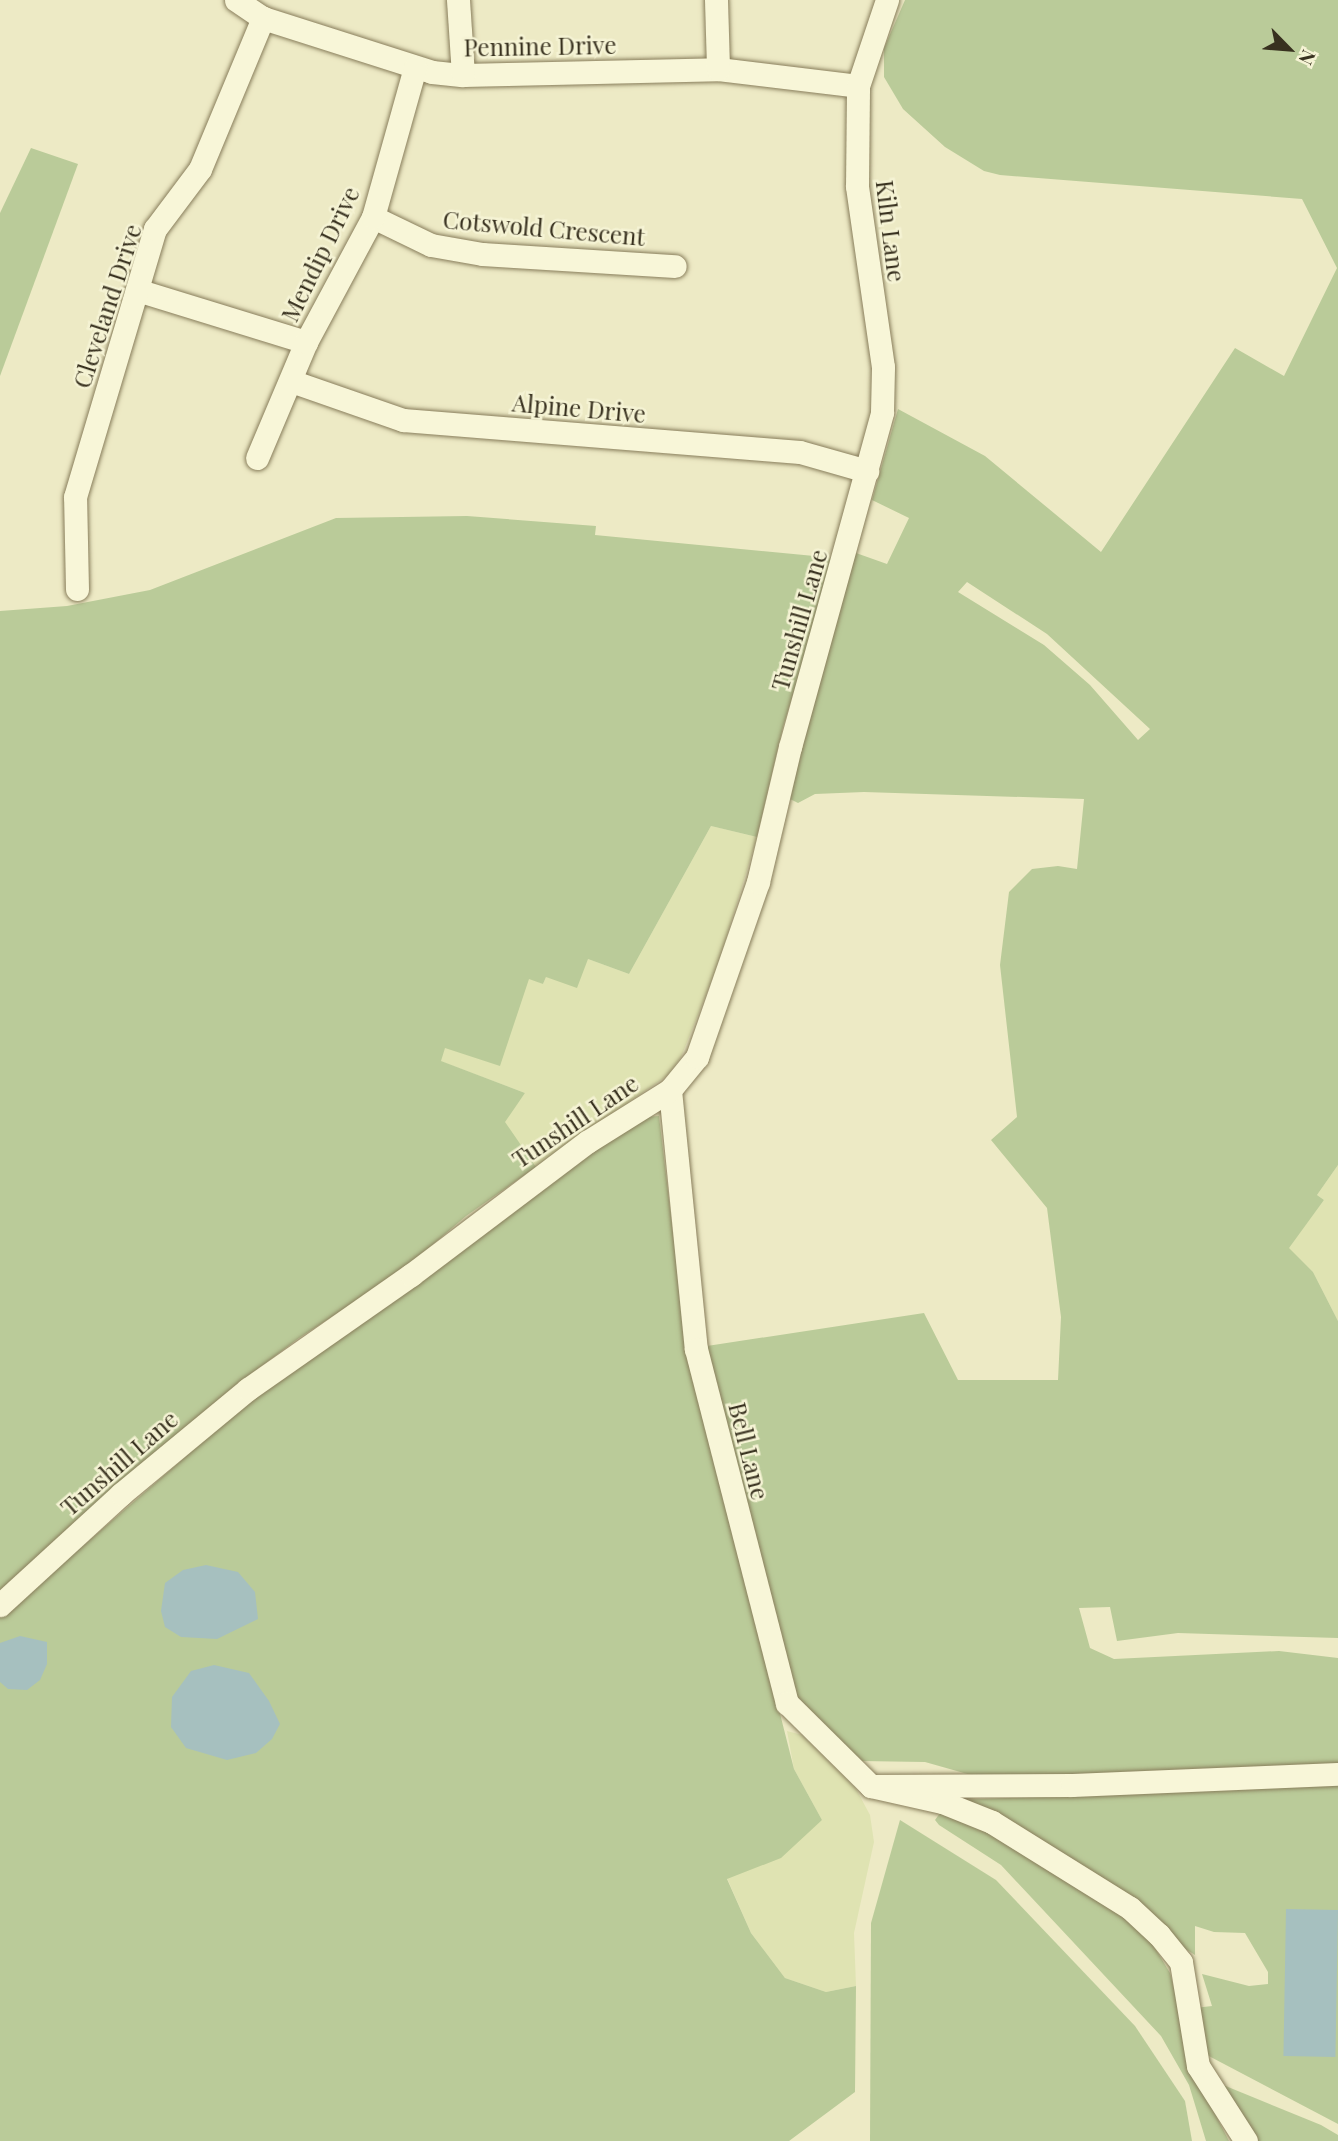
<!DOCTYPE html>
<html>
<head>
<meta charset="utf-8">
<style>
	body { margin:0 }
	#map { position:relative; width:1338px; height:2141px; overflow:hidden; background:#edeac5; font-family:"Playfair Display",serif }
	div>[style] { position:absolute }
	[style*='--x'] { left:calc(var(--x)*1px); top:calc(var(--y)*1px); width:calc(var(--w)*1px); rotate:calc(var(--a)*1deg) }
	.farmland>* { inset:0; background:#dfe3b2 }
	.green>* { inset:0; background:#bacb99 }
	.water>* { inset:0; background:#a6c0bf; transform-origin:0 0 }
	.roads { filter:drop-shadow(0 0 2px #887d5b) drop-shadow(0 0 2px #887d5b) }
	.street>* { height:23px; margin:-11.5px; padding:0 11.5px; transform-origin:11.5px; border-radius:11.5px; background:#f8f6d8 }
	span { translate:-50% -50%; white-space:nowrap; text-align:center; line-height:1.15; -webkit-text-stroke:5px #f5f3d4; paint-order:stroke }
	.street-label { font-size:24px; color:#38311f }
	.north { position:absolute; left:1254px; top:14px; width:70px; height:70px; -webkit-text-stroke:5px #f5f3d4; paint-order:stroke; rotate:115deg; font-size:19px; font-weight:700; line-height:28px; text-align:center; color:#38311f }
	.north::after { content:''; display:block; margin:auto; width:24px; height:32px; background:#38311f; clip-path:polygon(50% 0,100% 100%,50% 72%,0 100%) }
</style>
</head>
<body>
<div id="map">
	<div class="farmland">
		<div style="clip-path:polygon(711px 826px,757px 837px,718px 965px,681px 1057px,668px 1075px,536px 1167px,504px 1122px,525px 1093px,440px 1061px,478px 949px,543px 984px,546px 977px,588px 959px,629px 974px)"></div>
		<div style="clip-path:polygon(1338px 1165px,1338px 1321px,1313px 1272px,1288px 1248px,1324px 1200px,1317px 1195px)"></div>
		<div style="clip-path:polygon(787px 1731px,802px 1735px,855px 1787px,870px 1815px,874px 1842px,854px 1933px,856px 1986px,826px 1992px,785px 1978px,751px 1933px,727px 1878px,822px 1820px,794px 1769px)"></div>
	</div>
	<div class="green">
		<div style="clip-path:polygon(evenodd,905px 0,1338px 0,1338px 1165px,1317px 1195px,1324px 1200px,1289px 1248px,1313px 1272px,1338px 1321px,1338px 1638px,1178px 1633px,1117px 1641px,1110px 1607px,1079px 1608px,1090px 1648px,1114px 1659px,1279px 1651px,1338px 1658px,1338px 1770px,978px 1777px,925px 1762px,860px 1761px,795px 1698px,707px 1346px,924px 1313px,958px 1380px,1058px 1380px,1061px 1317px,1047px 1208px,991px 1140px,1017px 1117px,1000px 965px,1009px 892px,1032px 869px,1058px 866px,1077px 869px,1084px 799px,864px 792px,815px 794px,798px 803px,786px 797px,856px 553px,887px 564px,909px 518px,872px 500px,898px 409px,985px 456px,1101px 552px,1235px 348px,1284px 376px,1337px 268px,1302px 199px,1000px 175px,984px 171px,945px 147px,903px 109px,884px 77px,884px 48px,905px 0,967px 582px,1047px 634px,1150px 729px,1138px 740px,1090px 685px,1044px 645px,958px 592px,967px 582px)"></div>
		<div style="clip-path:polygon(31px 148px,78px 164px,0 376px,0 213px)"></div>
		<div style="clip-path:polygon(467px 516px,596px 526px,595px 535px,835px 558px,783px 727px,757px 837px,711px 826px,629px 974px,588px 959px,577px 988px,546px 977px,543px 984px,529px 979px,500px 1066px,445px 1048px,441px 1061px,525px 1093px,505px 1122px,536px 1167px,466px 1216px,401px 1272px,299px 1338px,239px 1383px,0 1591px,0 611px,67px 606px,150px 590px,336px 518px)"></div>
		<div style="clip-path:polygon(659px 1116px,686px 1342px,794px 1769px,822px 1820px,781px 1858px,727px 1879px,751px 1933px,785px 1978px,826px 1992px,856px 1986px,855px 2092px,789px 2141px,0 2141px,0 1618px,183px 1459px,209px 1428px,501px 1213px,644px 1117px)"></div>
		<div style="clip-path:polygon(1338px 1785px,1338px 2124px,1205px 2054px,1195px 2008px,1212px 2006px,1202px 1974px,1249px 1986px,1268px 1984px,1268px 1972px,1245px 1933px,1214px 1932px,1195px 1926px,1195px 1955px,956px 1800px)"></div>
		<div style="clip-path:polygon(940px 1813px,991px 1833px,1037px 1859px,1146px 1933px,1170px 1973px,1181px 2015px,1186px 2058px,1229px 2141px,1206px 2141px,1189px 2085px,1161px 2036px,1001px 1865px,939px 1825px,935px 1820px)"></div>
		<div style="clip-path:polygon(900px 1820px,996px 1880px,1135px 2026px,1185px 2101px,1192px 2141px,870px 2141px,871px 1923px)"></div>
		<div style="clip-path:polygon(1211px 2080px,1321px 2125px,1338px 2135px,1338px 2141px,1252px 2141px)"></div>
	</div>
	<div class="water">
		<div style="clip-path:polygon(206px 1565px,238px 1572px,255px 1592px,258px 1619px,217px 1639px,181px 1637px,165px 1627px,161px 1611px,165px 1583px,183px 1570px)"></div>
		<div style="clip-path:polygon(20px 1636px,47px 1642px,47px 1664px,40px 1680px,27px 1690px,8px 1689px,0 1682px,0 1643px)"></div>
		<div style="clip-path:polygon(214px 1665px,249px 1673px,269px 1701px,280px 1724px,272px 1739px,256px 1753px,227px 1760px,186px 1748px,171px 1727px,172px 1697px,191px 1671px)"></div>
		<div style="left:1286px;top:1909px;width:52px;height:147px;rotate:1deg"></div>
	</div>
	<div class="roads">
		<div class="street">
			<div style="--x:236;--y:0;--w:32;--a:34"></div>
			<div style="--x:263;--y:18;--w:177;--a:17.7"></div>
			<div style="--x:432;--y:72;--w:31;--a:6"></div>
			<div style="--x:463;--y:75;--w:255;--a:-1.3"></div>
			<div style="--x:718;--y:69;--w:141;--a:6.9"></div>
			<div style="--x:458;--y:0;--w:75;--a:86.2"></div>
			<div style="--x:716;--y:0;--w:69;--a:88.3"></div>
			<div style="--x:373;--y:217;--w:64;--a:25.8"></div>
			<div style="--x:431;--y:245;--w:52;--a:10"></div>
			<div style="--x:482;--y:254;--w:193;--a:3.6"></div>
			<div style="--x:137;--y:290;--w:177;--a:17.1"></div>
			<div style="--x:291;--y:381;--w:119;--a:19.2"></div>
			<div style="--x:403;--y:420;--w:398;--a:4.6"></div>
			<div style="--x:800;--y:452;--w:70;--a:15.8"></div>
			<div style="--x:257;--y:458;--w:126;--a:-67.1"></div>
			<div style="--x:306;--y:342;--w:142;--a:-61.8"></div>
			<div style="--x:373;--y:217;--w:155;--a:-74.3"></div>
			<div style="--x:77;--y:589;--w:92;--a:-91.2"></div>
			<div style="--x:75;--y:497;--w:280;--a:-73.4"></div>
			<div style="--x:155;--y:229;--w:75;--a:-53.1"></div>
			<div style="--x:200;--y:169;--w:164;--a:-67.4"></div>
			<div style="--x:670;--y:1090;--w:260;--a:84.3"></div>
			<div style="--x:696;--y:1349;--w:366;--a:75.6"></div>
			<div style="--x:787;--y:1703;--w:118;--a:44.7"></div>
			<div style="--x:0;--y:1605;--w:164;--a:-42.5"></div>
			<div style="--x:121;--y:1494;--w:165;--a:-39.6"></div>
			<div style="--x:248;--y:1389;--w:199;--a:-35"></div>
			<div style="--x:411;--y:1275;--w:221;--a:-37.1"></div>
			<div style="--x:587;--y:1142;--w:98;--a:-32.1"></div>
			<div style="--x:670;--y:1090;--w:43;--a:-50.7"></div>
			<div style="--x:697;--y:1057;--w:185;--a:-70.8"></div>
			<div style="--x:758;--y:882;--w:139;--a:-76.7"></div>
			<div style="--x:790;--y:747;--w:347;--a:-74.6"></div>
			<div style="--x:882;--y:412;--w:45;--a:-88.7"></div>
			<div style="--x:883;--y:367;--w:183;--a:-98.2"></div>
			<div style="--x:857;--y:186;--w:100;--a:-89.4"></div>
			<div style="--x:858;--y:86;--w:91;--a:-71.4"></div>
			<div style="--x:1246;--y:2141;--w:89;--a:-122.6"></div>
			<div style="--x:1198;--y:2066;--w:105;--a:-99.3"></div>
			<div style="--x:1181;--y:1962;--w:35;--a:-129"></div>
			<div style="--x:1159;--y:1935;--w:40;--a:-137"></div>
			<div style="--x:1130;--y:1908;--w:163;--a:-148.1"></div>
			<div style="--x:992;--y:1822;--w:54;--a:-158.2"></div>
			<div style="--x:942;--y:1802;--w:73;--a:-167.3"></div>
			<div style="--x:871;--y:1786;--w:201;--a:-0.3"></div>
			<div style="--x:1072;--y:1785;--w:266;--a:-2.4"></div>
		</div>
	</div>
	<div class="street-label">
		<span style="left:540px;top:46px;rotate:-1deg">Pennine Drive</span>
		<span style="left:544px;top:228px;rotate:5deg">Cotswold Crescent</span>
		<span style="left:891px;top:231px;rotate:83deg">Kiln Lane</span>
		<span style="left:320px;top:254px;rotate:-64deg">Mendip Drive</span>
		<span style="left:107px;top:306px;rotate:-72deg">Cleveland Drive</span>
		<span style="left:579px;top:408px;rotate:5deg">Alpine Drive</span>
		<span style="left:799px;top:620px;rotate:-74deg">Tunshill Lane</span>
		<span style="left:575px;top:1121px;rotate:-34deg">Tunshill Lane</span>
		<span style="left:749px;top:1451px;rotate:76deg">Bell Lane</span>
		<span style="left:119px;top:1463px;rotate:-41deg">Tunshill Lane</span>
	</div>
	<div class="north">N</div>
</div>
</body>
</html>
